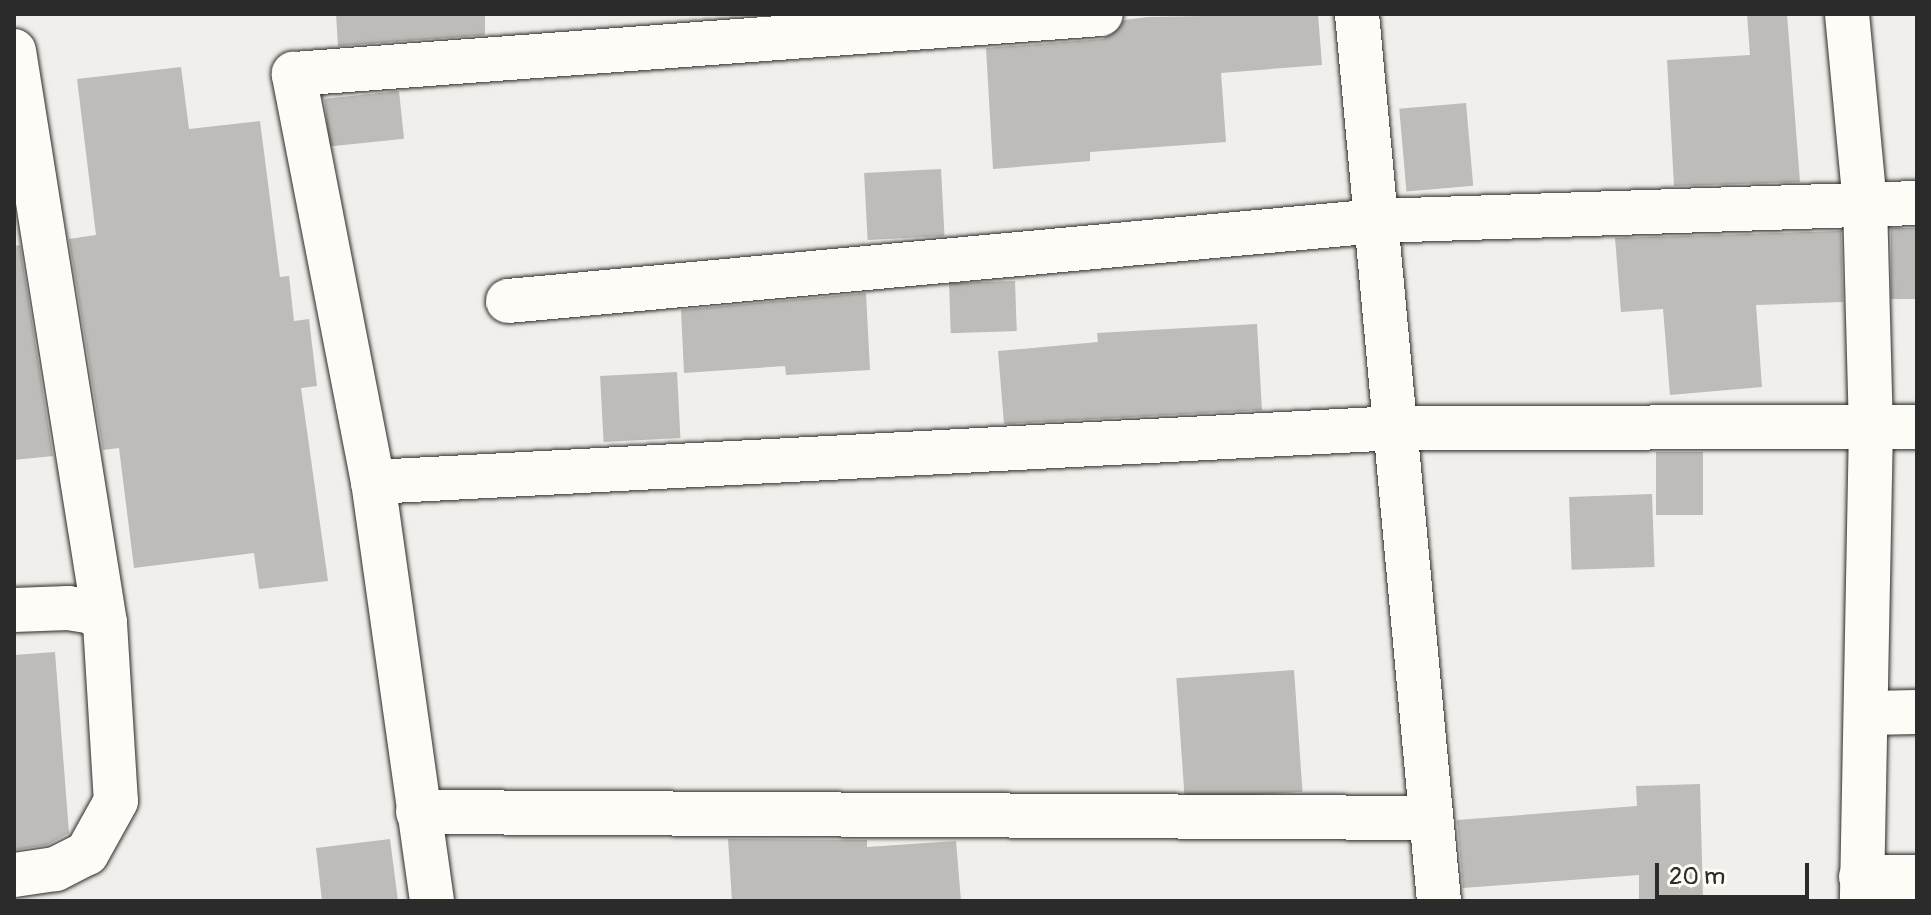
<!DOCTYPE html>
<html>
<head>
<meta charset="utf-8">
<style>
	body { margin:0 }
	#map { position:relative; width:1931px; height:915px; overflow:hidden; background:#f0efeb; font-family:Pangolin,sans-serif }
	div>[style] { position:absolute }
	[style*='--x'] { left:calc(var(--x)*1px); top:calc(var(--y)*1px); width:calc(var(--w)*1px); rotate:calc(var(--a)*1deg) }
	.building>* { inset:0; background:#bdbcb8; transform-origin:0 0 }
	.roads { filter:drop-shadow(0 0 2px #2b2b2b) drop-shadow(0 0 2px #2b2b2b) }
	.minor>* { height:44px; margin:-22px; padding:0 22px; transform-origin:22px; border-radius:22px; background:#fdfcf7 }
	.tertiary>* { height:44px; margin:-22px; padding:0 22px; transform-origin:22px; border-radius:22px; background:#fdfcf7 }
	span { translate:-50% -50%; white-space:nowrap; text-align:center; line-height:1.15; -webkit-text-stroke:6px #fdfcf7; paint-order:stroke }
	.frame { position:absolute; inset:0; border:16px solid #2b2b2b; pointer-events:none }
	.scale { position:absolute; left:1655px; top:863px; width:154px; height:36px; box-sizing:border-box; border:4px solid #2b2b2b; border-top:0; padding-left:10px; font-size:24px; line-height:28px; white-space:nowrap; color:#2b2b2b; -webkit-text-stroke:6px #fdfcf7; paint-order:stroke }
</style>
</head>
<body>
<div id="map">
	<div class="building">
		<div style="clip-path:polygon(336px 14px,485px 14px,485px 35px,338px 46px)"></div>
		<div style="clip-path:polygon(1318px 14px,1322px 65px,1221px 73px,1226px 142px,1090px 152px,1090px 161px,993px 169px,986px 48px,1103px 39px,1124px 20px,1148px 17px)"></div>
		<div style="clip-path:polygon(1747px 14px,1787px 14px,1800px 182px,1674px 186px,1667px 60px,1750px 55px)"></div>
		<div style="clip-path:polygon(181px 67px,189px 129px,260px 121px,280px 277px,289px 276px,294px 321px,309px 319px,317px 386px,301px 388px,328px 581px,259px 589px,254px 553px,134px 568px,119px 448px,103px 450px,69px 239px,96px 235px,77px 79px)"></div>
		<div style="left:399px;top:91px;width:48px;height:75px;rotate:84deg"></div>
		<div style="left:1466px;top:103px;width:83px;height:67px;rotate:85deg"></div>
		<div style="left:941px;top:169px;width:67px;height:77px;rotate:87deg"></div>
		<div style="left:1917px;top:228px;width:71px;height:26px;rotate:90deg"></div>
		<div style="clip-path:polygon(1841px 231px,1843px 302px,1756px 305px,1762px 387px,1670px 395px,1663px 309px,1621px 312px,1615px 238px)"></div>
		<div style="clip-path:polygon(20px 245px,53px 456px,14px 460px,14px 246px)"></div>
		<div style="left:1015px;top:281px;width:50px;height:66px;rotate:88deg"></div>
		<div style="clip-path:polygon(866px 293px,870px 370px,786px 375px,785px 366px,684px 373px,681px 310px)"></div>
		<div style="clip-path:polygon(1257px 324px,1262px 410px,1004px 424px,998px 351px,1098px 342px,1097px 333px)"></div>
		<div style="left:677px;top:372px;width:66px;height:77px;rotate:87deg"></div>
		<div style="left:1656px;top:452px;width:47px;height:63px"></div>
		<div style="left:1652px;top:494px;width:73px;height:83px;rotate:88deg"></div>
		<div style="clip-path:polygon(55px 652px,69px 833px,47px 845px,14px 850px,14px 655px)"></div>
		<div style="left:1294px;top:670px;width:122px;height:118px;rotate:86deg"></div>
		<div style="clip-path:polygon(1700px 784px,1703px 901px,1639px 901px,1639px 875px,1463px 888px,1457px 820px,1637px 806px,1636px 786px)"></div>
		<div style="clip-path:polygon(390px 839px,398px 901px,322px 901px,316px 848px)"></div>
		<div style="clip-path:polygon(728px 839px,867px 840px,867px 847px,956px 841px,961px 901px,732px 901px)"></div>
	</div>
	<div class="roads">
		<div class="minor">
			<div style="--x:1847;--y:14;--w:190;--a:84.6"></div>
			<div style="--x:1865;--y:203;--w:222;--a:88.5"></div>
			<div style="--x:1871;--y:425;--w:476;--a:91.1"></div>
			<div style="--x:14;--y:51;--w:579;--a:80.96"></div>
			<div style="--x:508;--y:301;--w:873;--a:-5.26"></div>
			<div style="--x:1377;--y:221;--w:540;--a:-1.91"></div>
			<div style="--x:373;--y:482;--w:1024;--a:-3.02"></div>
			<div style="--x:1396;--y:428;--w:521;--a:-0.11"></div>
			<div style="--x:14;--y:610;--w:54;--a:-2.1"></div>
			<div style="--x:68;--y:608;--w:24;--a:9"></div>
			<div style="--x:92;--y:612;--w:17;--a:40"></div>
			<div style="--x:105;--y:623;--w:178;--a:86.5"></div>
			<div style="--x:116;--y:801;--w:60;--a:119.1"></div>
			<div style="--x:87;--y:853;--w:36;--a:153"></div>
			<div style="--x:55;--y:869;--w:41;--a:171.7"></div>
			<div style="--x:1869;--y:713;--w:48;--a:-1.2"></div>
			<div style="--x:418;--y:812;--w:1012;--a:0.34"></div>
			<div style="--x:1861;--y:877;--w:56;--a:0"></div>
			<div style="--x:432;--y:901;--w:423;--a:-98"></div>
			<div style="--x:373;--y:482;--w:416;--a:-101"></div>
			<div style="--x:294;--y:74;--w:809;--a:-4.25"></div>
		</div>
		<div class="tertiary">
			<div style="--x:1357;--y:14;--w:891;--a:84.72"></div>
		</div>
	</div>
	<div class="frame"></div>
	<div class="scale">20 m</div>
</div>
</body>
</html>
